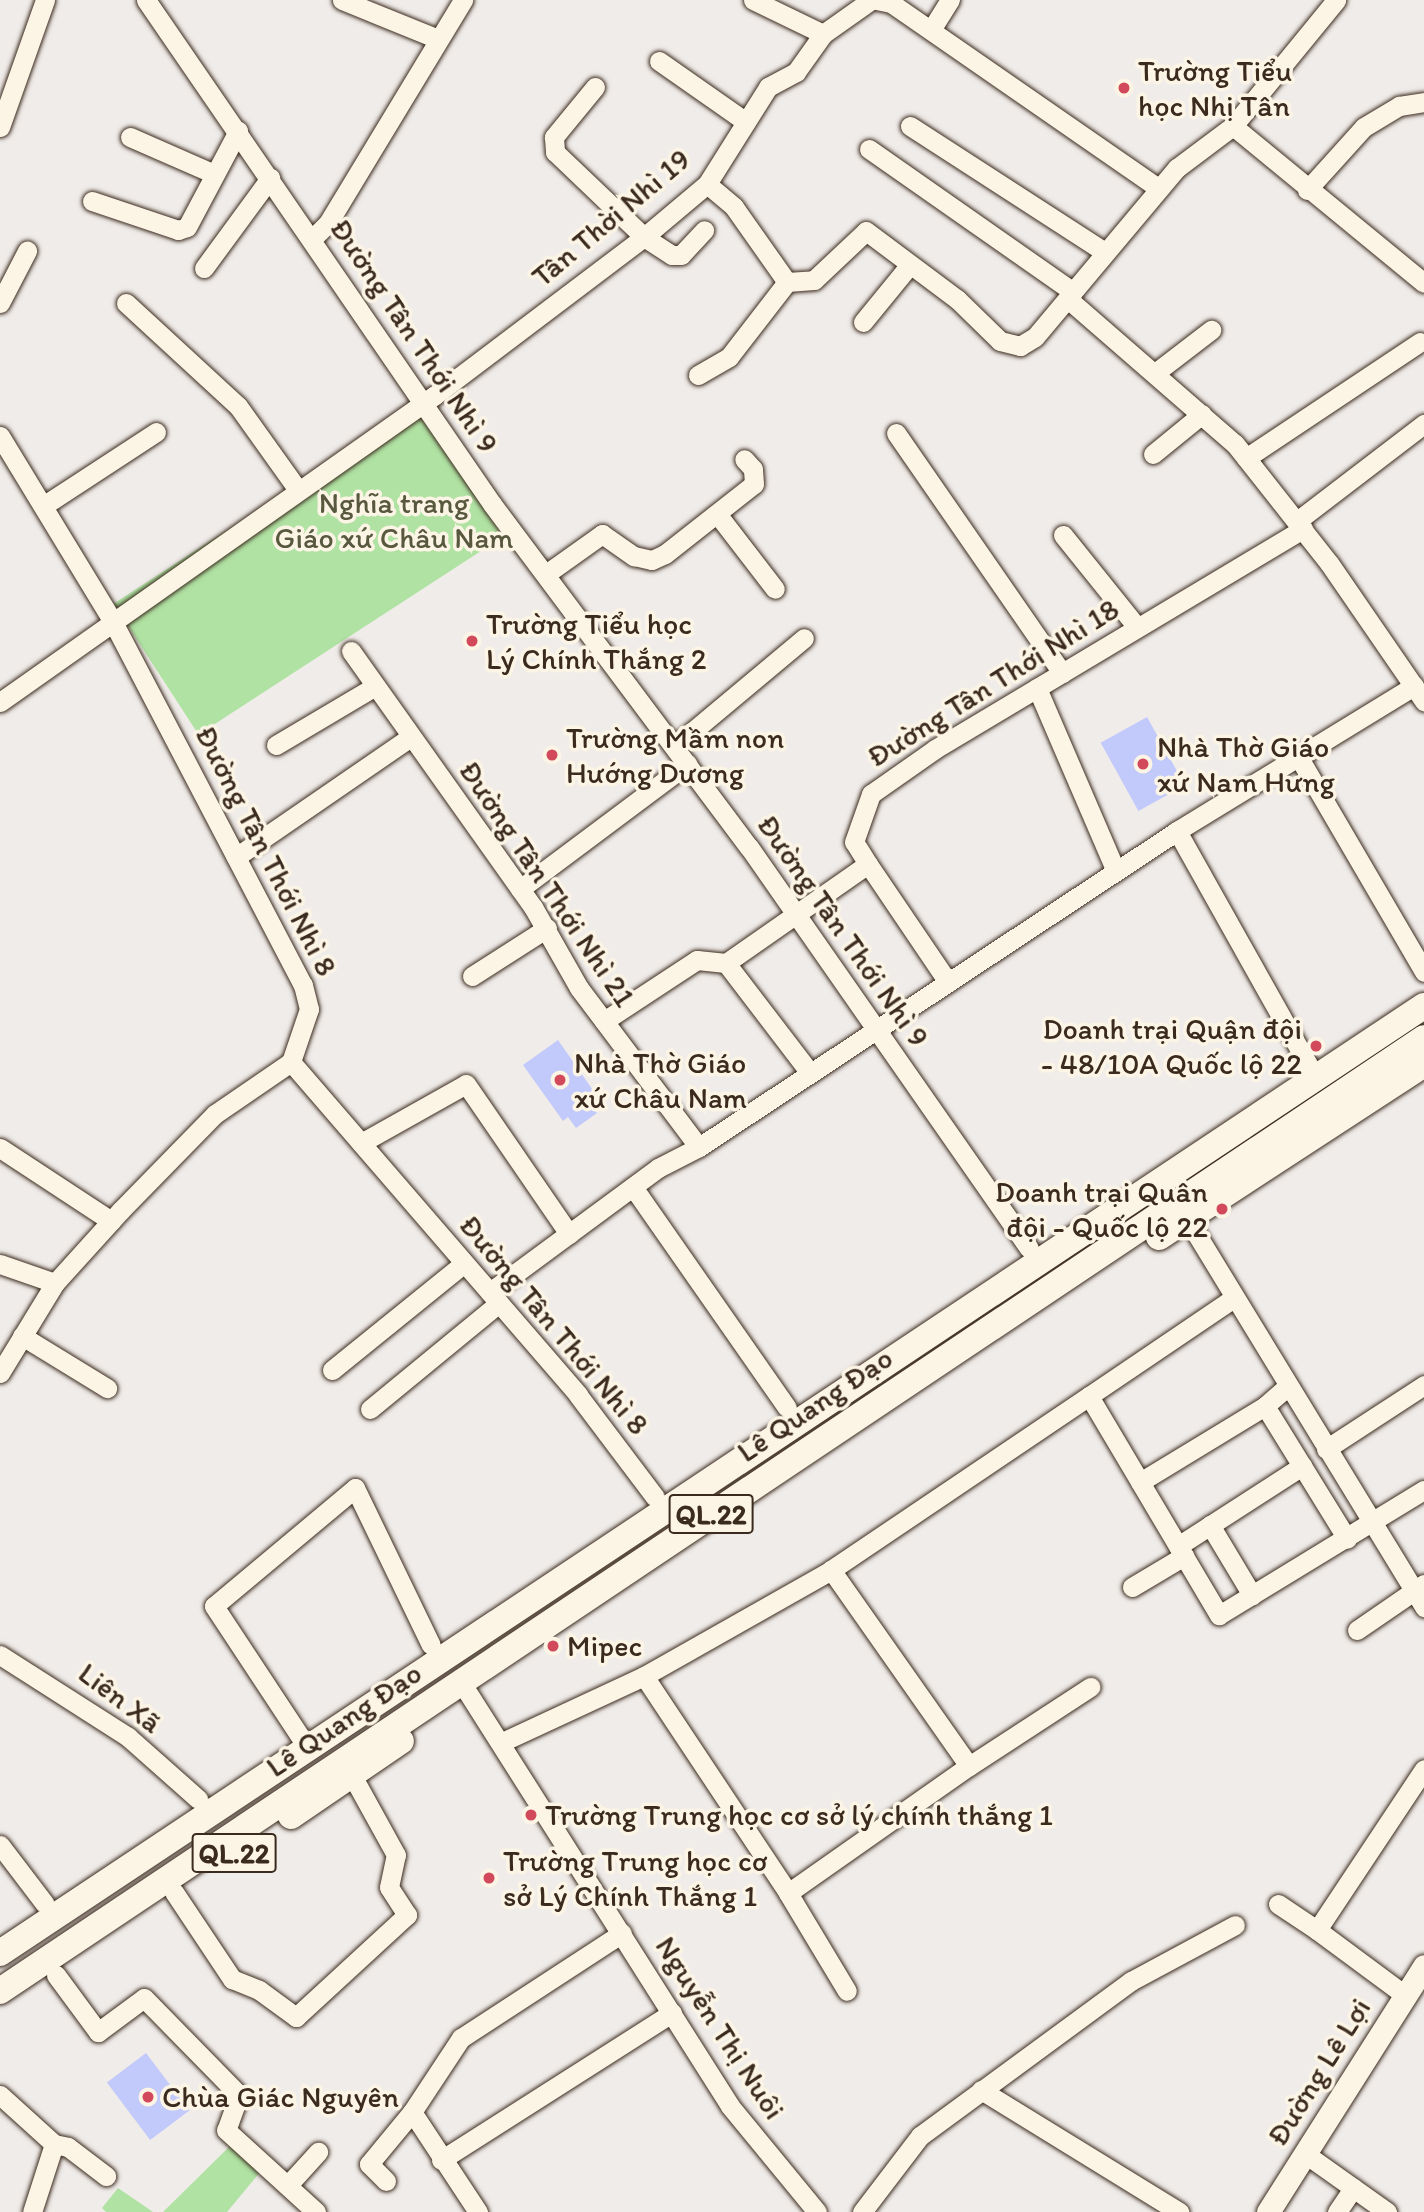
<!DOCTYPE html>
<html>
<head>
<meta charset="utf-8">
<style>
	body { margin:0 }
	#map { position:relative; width:1424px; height:2212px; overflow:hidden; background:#f0ece9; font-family:Itim,sans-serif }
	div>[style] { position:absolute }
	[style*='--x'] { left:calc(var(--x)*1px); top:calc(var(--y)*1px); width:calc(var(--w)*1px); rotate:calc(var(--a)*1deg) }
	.green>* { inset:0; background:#b0e2a3; transform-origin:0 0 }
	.building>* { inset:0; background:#c2c9fb; transform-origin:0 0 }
	.roads { filter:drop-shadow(0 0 2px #3b2a1e) drop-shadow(0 0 2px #3b2a1e) }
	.minor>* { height:19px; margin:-9.5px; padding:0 9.5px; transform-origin:9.5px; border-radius:9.5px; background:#fcf5e5 }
	.major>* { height:23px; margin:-11.5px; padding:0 11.5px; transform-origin:11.5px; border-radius:11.5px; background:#fcf5e5 }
	.highway>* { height:26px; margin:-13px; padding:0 13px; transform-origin:13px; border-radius:13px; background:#fcf5e5 }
	.dots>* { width:19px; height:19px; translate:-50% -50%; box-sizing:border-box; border:4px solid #fcf5e5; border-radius:50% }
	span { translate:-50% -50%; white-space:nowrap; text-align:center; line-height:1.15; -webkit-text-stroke:7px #fcf5e5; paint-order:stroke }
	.shield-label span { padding:2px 5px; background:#fcf5e5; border:2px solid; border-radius:5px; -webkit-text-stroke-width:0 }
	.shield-label { font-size:28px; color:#3b2a1e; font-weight:700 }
	.poi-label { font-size:30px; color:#3b2a1e }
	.left { translate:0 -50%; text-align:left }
	.right { translate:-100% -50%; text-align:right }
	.street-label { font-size:30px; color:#3b2a1e }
	.park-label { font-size:30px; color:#58583f }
</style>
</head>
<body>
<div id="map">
	<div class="green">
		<div style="left:418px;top:406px;width:156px;height:363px;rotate:57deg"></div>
		<div style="clip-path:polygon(231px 2145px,261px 2171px,227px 2212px,163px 2212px)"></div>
		<div style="clip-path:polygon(118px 2188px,153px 2212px,106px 2212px,102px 2208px)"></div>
	</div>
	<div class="building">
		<div style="left:1147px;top:717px;width:78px;height:53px;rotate:61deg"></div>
		<div style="clip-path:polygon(558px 1040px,597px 1096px,589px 1102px,597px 1113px,576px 1128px,568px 1117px,563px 1121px,523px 1065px)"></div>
		<div style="left:146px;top:2053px;width:72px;height:49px;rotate:53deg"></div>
	</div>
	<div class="roads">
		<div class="minor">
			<div style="--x:146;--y:0;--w:611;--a:55.53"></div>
			<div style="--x:492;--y:504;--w:429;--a:53.2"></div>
			<div style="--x:749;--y:847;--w:489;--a:55.1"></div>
			<div style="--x:342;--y:0;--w:104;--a:22.1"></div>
			<div style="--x:753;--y:0;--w:78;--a:25.9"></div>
			<div style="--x:876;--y:0;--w:15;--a:11"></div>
			<div style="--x:891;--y:3;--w:325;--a:34.7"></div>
			<div style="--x:931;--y:30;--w:36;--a:-58"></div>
			<div style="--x:659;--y:61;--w:106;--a:35"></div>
			<div style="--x:595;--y:87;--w:65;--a:129.4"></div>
			<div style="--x:554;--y:137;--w:15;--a:86"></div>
			<div style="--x:555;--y:152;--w:123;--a:43.7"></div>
			<div style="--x:644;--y:237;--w:33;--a:33"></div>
			<div style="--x:672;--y:255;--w:9;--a:0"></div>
			<div style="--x:681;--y:255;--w:34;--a:-47"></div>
			<div style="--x:910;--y:126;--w:232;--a:32.9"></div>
			<div style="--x:1233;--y:126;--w:247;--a:39.4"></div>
			<div style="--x:0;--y:127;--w:135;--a:-70.5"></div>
			<div style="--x:130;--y:137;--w:90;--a:23.7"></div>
			<div style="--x:869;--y:149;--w:249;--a:35"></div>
			<div style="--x:707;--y:184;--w:35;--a:40"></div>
			<div style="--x:734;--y:207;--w:92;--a:54.8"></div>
			<div style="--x:787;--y:282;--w:27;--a:-4"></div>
			<div style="--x:814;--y:280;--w:71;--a:-43.3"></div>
			<div style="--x:866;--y:231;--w:114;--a:36.8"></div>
			<div style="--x:957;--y:299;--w:60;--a:44.3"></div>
			<div style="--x:1000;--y:341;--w:21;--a:14"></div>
			<div style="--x:1020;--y:346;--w:17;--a:-31"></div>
			<div style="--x:1035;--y:337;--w:221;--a:-50"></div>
			<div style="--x:1177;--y:168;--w:70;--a:-36.9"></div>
			<div style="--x:1233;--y:126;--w:163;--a:-50.7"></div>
			<div style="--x:1307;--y:190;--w:85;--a:-47.9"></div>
			<div style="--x:1364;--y:127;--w:41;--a:-31"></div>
			<div style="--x:1399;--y:106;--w:25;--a:-9"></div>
			<div style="--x:92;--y:201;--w:91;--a:18.6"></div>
			<div style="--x:178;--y:230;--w:9;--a:-18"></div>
			<div style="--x:187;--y:227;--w:109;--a:-62"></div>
			<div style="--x:312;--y:239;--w:23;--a:-45"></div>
			<div style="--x:328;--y:223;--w:261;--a:-58.8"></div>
			<div style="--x:204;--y:268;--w:112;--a:-53.7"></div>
			<div style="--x:1068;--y:299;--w:221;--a:41"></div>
			<div style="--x:1235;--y:444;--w:152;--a:51.7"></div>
			<div style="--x:1329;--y:563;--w:168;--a:55.5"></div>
			<div style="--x:0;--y:303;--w:59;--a:-62.6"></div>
			<div style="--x:126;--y:303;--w:152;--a:42.6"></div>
			<div style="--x:238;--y:406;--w:103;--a:54.5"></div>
			<div style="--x:863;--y:322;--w:71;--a:-50.7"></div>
			<div style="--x:1155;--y:373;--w:71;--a:-37.5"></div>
			<div style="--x:698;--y:375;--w:36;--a:-30"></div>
			<div style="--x:729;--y:357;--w:95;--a:-52.3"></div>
			<div style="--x:896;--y:433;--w:292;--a:55.3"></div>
			<div style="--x:0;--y:436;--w:218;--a:58.7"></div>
			<div style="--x:113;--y:622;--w:410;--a:62.4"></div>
			<div style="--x:303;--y:985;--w:25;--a:76"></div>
			<div style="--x:309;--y:1009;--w:56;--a:108.8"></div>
			<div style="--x:291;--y:1062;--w:440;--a:49.2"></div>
			<div style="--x:578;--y:1395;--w:128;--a:53"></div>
			<div style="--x:1153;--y:454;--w:63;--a:-39.2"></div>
			<div style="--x:1246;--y:458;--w:209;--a:-33.7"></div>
			<div style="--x:43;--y:506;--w:135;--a:-33.2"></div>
			<div style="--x:718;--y:515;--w:93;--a:52.4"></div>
			<div style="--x:1297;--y:521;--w:160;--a:-37.4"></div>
			<div style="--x:1063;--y:535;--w:118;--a:51.2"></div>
			<div style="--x:546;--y:574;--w:69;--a:-35.5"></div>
			<div style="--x:602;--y:534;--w:39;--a:35"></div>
			<div style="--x:634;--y:556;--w:18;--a:13"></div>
			<div style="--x:652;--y:560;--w:14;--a:-25"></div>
			<div style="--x:665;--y:554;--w:113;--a:-38.2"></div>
			<div style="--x:754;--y:484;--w:15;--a:-94"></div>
			<div style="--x:753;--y:469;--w:13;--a:-132"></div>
			<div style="--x:351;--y:651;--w:314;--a:54.6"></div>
			<div style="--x:533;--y:907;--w:93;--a:60.4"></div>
			<div style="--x:579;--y:988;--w:199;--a:53"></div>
			<div style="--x:1037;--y:688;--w:199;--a:66.7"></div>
			<div style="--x:0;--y:702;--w:532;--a:-35.21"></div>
			<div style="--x:435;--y:395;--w:262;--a:-37.1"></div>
			<div style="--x:644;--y:237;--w:82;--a:-40.1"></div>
			<div style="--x:707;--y:184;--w:115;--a:-57.8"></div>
			<div style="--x:768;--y:87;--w:32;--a:-28"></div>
			<div style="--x:796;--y:72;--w:47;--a:-54.6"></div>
			<div style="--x:823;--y:34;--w:59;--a:-35.3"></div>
			<div style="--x:276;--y:745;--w:112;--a:-30.7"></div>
			<div style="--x:675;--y:746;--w:168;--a:-39.9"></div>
			<div style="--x:1298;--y:756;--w:250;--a:59.7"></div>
			<div style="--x:1177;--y:831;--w:270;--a:60.7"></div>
			<div style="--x:236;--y:857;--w:210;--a:-34.5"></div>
			<div style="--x:868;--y:864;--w:143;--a:55.9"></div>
			<div style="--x:520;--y:889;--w:209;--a:-36.8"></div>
			<div style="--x:726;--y:963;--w:173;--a:-34.9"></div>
			<div style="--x:868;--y:864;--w:26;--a:-122"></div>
			<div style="--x:854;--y:842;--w:51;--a:-70.5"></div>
			<div style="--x:871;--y:794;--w:78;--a:-35.1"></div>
			<div style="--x:935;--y:749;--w:429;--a:-30.9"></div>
			<div style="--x:726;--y:963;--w:138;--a:52.6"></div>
			<div style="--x:472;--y:976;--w:89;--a:-32.6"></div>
			<div style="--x:604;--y:1021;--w:111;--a:-33.3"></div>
			<div style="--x:697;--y:960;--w:29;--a:6"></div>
			<div style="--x:361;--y:1143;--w:120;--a:-29.3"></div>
			<div style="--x:466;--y:1084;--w:182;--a:55.5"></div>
			<div style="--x:0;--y:1148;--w:133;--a:33.3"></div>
			<div style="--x:633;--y:1187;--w:269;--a:55.1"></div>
			<div style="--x:1180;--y:1207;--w:469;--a:58.6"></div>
			<div style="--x:0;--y:1264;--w:58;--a:19.1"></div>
			<div style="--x:490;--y:1292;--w:209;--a:-36.4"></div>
			<div style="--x:658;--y:1168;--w:46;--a:-27.1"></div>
			<div style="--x:699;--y:1147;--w:573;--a:-33.47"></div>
			<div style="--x:1177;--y:831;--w:278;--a:-31.5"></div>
			<div style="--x:22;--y:1336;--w:100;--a:31.5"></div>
			<div style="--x:332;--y:1370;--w:170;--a:-39"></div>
			<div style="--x:0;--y:1373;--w:105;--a:-58.6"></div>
			<div style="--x:55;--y:1283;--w:98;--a:-47.9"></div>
			<div style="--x:121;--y:1210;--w:134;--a:-45.6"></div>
			<div style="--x:215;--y:1114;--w:92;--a:-34.4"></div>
			<div style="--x:1288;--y:1386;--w:30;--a:139"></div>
			<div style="--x:1265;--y:1406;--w:156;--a:58.3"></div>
			<div style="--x:1089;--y:1396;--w:175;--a:-34.1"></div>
			<div style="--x:1265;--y:1406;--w:146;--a:148.7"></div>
			<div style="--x:1140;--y:1482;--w:155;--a:59.3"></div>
			<div style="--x:1219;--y:1615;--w:240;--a:-31.4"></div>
			<div style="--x:370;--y:1409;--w:167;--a:-39.4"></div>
			<div style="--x:1326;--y:1449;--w:117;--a:-33.1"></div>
			<div style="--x:1210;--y:1525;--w:82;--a:59"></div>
			<div style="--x:1178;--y:1546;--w:148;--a:-32.8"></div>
			<div style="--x:1132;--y:1587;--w:61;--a:-30.8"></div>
			<div style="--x:1357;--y:1630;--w:81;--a:-34.5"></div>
			<div style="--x:0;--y:1655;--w:152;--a:32.6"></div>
			<div style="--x:128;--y:1737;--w:94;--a:41.5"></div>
			<div style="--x:644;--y:1676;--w:260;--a:56.4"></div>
			<div style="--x:788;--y:1893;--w:221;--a:-35.1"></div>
			<div style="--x:969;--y:1766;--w:240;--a:-125.1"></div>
			<div style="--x:468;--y:1693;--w:489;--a:57.6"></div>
			<div style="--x:730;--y:2106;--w:137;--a:50.6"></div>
			<div style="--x:502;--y:1742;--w:157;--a:-24.9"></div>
			<div style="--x:644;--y:1676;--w:215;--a:-29.5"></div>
			<div style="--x:831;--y:1570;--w:311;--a:-34"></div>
			<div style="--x:1089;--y:1396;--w:100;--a:59.3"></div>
			<div style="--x:307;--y:1747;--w:169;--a:-123.4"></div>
			<div style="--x:214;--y:1606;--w:184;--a:-39.9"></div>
			<div style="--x:355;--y:1488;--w:174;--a:64.2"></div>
			<div style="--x:969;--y:1766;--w:145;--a:-33.1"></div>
			<div style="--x:0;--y:1845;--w:74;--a:52.7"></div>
			<div style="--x:174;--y:1892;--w:105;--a:56.3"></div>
			<div style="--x:232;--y:1979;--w:29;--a:22"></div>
			<div style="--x:259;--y:1990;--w:46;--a:36.1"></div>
			<div style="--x:296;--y:2017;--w:151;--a:-42.6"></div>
			<div style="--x:407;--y:1915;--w:33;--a:-123"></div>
			<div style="--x:389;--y:1887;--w:33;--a:-78"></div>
			<div style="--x:396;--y:1855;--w:89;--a:-118.9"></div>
			<div style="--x:788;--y:1893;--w:114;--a:59"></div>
			<div style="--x:1278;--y:1904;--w:47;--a:33.7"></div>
			<div style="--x:1317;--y:1930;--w:193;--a:-56.4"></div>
			<div style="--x:1317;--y:1930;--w:109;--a:36.5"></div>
			<div style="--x:56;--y:1975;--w:71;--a:53.6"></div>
			<div style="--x:98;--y:2032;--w:57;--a:-36.5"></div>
			<div style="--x:144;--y:1998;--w:136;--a:45.6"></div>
			<div style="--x:239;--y:2095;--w:37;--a:110"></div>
			<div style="--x:226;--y:2130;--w:122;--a:42.3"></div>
			<div style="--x:981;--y:2090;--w:233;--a:31.6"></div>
			<div style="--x:0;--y:2095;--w:73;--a:42.2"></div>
			<div style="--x:54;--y:2144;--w:71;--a:107.9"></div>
			<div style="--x:54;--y:2144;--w:14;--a:12"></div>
			<div style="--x:68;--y:2147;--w:48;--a:37.3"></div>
			<div style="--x:1304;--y:2153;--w:102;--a:35.4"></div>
			<div style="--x:441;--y:2160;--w:274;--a:-32.5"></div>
			<div style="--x:386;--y:2181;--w:24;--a:-135"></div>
			<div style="--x:369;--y:2164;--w:67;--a:-50.4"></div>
			<div style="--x:288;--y:2185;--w:45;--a:-47.7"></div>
			<div style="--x:478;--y:2212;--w:120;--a:-123.4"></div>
			<div style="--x:412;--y:2112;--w:89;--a:-56.5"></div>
			<div style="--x:461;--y:2038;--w:192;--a:-33.1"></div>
			<div style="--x:862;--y:2212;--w:96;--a:-52.7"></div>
			<div style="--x:920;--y:2136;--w:262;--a:-36.3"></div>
			<div style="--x:1131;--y:1981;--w:118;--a:-28.3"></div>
			<div style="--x:1337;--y:2212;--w:29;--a:-56"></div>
		</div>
		<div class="major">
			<div style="--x:1268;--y:2212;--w:291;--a:-57.6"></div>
		</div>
		<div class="highway">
			<div style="--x:1159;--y:1237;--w:316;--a:-33.1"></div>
			<div style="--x:291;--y:1816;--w:133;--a:-34.3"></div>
			<div style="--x:0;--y:1953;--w:1710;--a:-33.63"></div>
			<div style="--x:0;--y:1991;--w:1713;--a:-33.79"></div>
		</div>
	</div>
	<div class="dots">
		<div style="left:1124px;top:88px;background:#d1495b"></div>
		<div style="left:472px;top:641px;background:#d1495b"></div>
		<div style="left:552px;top:755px;background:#d1495b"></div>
		<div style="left:1143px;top:764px;background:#d1495b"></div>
		<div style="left:1316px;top:1046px;background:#d1495b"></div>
		<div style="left:560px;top:1080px;background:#d1495b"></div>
		<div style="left:1222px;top:1209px;background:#d1495b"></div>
		<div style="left:553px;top:1646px;background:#d1495b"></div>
		<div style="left:531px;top:1815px;background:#d1495b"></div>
		<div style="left:489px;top:1878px;background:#d1495b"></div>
		<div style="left:148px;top:2097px;background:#d1495b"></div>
	</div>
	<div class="shield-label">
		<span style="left:711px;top:1514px">QL.22</span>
		<span style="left:234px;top:1853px">QL.22</span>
	</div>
	<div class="poi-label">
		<span class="left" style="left:1138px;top:88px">Trường Tiểu<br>học Nhị Tân</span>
		<span class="left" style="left:486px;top:641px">Trường Tiểu học<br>Lý Chính Thắng 2</span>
		<span class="left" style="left:566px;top:755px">Trường Mầm non<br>Hướng Dương</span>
		<span class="left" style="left:1157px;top:764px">Nhà Thờ Giáo<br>xứ Nam Hưng</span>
		<span class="right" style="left:1302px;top:1046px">Doanh trại Quận đội<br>- 48/10A Quốc lộ 22</span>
		<span class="left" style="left:574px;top:1080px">Nhà Thờ Giáo<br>xứ Châu Nam</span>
		<span class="right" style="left:1208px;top:1209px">Doanh trại Quân<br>đội - Quốc lộ 22</span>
		<span class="left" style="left:567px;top:1646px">Mipec</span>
		<span class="left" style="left:545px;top:1815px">Trường Trung học cơ sở lý chính thắng 1</span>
		<span class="left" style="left:503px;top:1878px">Trường Trung học cơ<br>sở Lý Chính Thắng 1</span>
		<span class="left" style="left:162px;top:2097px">Chùa Giác Nguyên</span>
	</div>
	<div class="street-label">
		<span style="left:611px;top:218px;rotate:-40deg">Tân Thời Nhì 19</span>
		<span style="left:414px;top:336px;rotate:56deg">Đường Tân Thới Nhì 9</span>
		<span style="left:993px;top:683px;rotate:-32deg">Đường Tân Thới Nhì 18</span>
		<span style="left:266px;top:851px;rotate:63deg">Đường Tân Thới Nhì 8</span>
		<span style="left:547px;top:884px;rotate:56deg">Đường Tân Thới Nhì 21</span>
		<span style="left:843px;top:931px;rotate:55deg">Đường Tân Thới Nhì 9</span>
		<span style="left:554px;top:1325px;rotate:50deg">Đường Tân Thới Nhì 8</span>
		<span style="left:815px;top:1405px;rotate:-34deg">Lê Quang Đạo</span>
		<span style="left:120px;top:1698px;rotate:37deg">Liên Xã</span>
		<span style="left:344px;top:1720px;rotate:-34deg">Lê Quang Đạo</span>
		<span style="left:720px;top:2028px;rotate:57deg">Nguyễn Thị Nuôi</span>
		<span style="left:1319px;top:2072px;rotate:-58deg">Đường Lê Lợi</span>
	</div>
	<div class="park-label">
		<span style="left:394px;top:520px">Nghĩa trang<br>Giáo xứ Châu Nam</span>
	</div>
</div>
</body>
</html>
